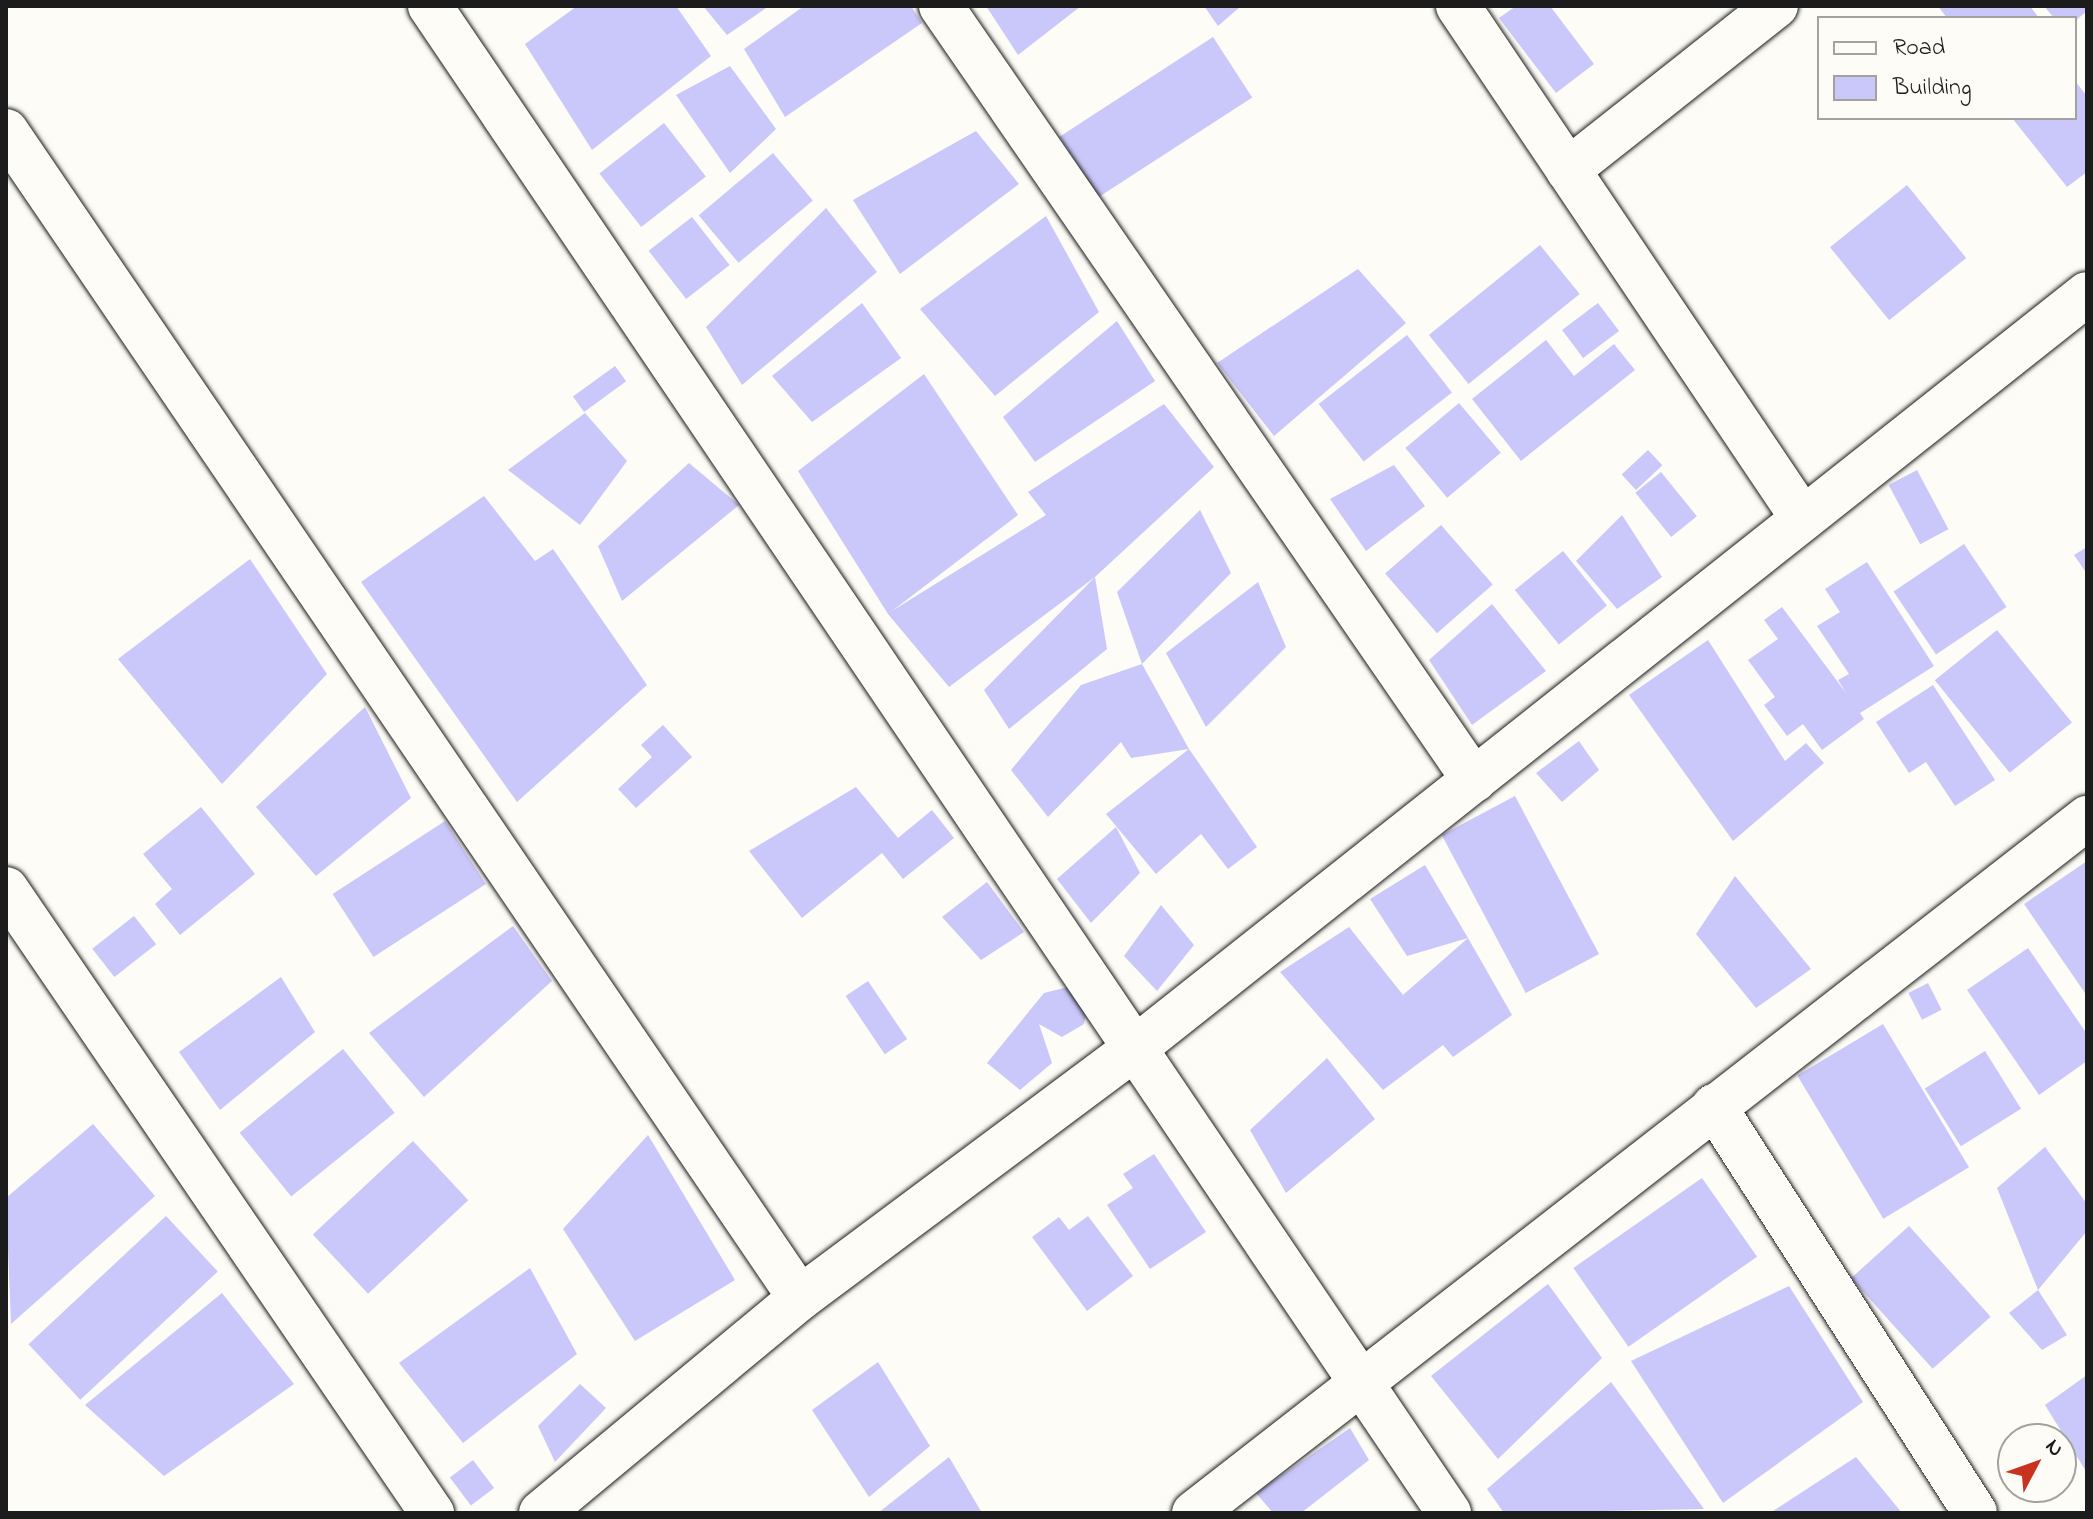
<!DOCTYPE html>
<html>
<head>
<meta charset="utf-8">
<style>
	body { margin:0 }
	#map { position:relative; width:2093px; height:1519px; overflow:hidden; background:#fdfcf7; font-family:"Indie Flower",sans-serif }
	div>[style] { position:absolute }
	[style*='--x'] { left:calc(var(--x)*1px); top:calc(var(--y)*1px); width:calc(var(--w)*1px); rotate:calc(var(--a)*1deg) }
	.building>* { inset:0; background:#cac7fa; transform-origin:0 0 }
	.roads { filter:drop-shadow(0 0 2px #1c1c1c) drop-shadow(0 0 2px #1c1c1c) }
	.minor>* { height:44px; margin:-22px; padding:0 22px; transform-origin:22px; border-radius:22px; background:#fdfcf7 }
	span { translate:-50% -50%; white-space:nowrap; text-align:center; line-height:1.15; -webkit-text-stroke:6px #fdfcf7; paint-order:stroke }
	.frame { position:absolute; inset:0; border:8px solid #1c1c1c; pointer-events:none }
	.legend { position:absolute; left:1817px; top:16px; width:260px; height:104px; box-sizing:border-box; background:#fdfcf7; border:2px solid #a3a29f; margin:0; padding:10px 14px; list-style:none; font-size:24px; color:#1c1c1c }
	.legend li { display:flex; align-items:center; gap:16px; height:40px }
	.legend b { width:40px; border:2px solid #a3a29f }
	.north { position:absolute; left:1997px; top:1423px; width:80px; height:80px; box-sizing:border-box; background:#fdfcf7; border:2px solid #a3a29f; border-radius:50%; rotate:49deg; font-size:22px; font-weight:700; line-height:32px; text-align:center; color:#1c1c1c }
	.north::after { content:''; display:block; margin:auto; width:28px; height:36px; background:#c8321e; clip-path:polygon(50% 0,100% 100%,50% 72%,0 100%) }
</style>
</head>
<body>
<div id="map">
	<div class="building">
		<div style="clip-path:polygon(577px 6px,676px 6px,711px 56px,592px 150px,525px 44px)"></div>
		<div style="clip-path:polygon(703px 6px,769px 6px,727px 35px)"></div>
		<div style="clip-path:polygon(804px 6px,911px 6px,922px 23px,785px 117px,744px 49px)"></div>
		<div style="clip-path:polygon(986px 6px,1081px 6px,1018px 55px)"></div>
		<div style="clip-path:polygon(1204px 6px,1241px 6px,1218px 26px)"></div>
		<div style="clip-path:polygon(1516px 6px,1550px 6px,1594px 64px,1556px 93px,1499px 18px)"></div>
		<div style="clip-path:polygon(1938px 6px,2030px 6px,2039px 18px,1947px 18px)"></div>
		<div style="clip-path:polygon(2044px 6px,2087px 6px,2087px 11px,2075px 21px,2054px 18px)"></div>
		<div style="left:1213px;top:37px;width:72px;height:183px;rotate:57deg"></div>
		<div style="clip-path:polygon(730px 66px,776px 129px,730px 173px,676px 95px)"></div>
		<div style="clip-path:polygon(2075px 81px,2087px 96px,2087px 172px,2067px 187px,2012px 118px,2075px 118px)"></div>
		<div style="left:664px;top:123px;width:68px;height:82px;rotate:52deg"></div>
		<div style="clip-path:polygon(976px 131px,1019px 184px,900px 274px,853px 200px)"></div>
		<div style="left:773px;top:153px;width:62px;height:97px;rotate:50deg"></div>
		<div style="left:1907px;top:185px;width:94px;height:99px;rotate:51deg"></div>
		<div style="clip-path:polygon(826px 208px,877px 272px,742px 385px,706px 327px)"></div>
		<div style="clip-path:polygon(1046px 216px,1099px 312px,995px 396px,920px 309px)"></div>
		<div style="left:692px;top:217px;width:61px;height:55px;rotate:52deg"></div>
		<div style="left:1540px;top:245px;width:63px;height:143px;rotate:51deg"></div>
		<div style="clip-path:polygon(1358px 269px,1406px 323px,1274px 436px,1217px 363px)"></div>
		<div style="clip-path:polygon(862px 303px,901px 358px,812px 422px,772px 376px)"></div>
		<div style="left:1598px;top:303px;width:35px;height:45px;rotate:53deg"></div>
		<div style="clip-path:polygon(1117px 321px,1155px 381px,1035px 462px,1003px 417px)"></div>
		<div style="left:1407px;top:335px;width:73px;height:112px;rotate:52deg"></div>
		<div style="clip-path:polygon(1546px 340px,1574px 376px,1614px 344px,1635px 370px,1521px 461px,1472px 399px)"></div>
		<div style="left:615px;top:366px;width:19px;height:52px;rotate:54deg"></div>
		<div style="clip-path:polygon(924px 374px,1018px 515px,892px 611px,1046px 515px,1028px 492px,1164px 404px,1214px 467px,1095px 577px,949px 687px,888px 614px,798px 471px)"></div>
		<div style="left:1459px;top:403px;width:65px;height:70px;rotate:50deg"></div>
		<div style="clip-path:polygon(585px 413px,627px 461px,580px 525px,508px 470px)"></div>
		<div style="left:1648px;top:450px;width:21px;height:36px;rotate:47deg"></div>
		<div style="clip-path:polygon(689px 463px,739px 505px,622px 601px,598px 546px)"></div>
		<div style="clip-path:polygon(1394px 465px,1425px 506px,1366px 551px,1330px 499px)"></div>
		<div style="left:1917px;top:470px;width:67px;height:32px;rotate:62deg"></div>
		<div style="left:1661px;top:472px;width:57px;height:33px;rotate:51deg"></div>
		<div style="clip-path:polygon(484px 496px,535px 561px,553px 549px,647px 685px,517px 802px,361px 582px)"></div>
		<div style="clip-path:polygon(1200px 510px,1231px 573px,1142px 664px,1117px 592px)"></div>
		<div style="clip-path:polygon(1622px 515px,1662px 577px,1617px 609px,1576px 561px)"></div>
		<div style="left:1441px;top:525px;width:79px;height:74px;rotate:49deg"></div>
		<div style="left:1964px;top:544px;width:76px;height:85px;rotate:56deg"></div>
		<div style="clip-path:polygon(2087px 547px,2087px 574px,2074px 555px)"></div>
		<div style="left:1563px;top:551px;width:70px;height:62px;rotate:51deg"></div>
		<div style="clip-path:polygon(250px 559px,327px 674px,222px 784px,118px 659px)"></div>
		<div style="clip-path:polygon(1867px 562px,1934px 666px,1860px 713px,1864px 719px,1822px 750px,1803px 724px,1787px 736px,1764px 705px,1775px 697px,1748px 660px,1778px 639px,1764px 620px,1782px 607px,1846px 693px,1838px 680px,1849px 674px,1817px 626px,1840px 612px,1825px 589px)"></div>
		<div style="clip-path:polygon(1095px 577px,1107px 649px,1009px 729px,984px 690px)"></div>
		<div style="clip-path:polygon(1258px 582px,1286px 647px,1206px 727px,1166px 653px)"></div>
		<div style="clip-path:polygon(1492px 604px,1546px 671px,1472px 725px,1429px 660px)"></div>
		<div style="left:1997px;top:630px;width:119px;height:80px;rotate:51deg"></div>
		<div style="clip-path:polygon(1708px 640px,1785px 761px,1806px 743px,1824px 763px,1733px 841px,1629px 695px)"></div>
		<div style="clip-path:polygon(1142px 664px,1189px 749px,1257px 847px,1228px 869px,1201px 834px,1156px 874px,1106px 814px,1189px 749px,1131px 758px,1121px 742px,1048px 817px,1011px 770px,1081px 685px)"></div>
		<div style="clip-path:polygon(1933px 685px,1995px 780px,1955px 806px,1926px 762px,1909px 773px,1876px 722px)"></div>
		<div style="clip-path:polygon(365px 707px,411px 798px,316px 876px,256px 807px)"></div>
		<div style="clip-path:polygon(663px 725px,692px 757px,636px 808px,618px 789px,652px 757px,641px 745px)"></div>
		<div style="clip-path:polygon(1579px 741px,1599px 770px,1562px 802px,1536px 773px)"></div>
		<div style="clip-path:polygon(856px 787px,898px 838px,932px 810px,954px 838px,903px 879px,882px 853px,802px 918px,749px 851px)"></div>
		<div style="left:1515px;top:796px;width:179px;height:83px;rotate:62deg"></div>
		<div style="clip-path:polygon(201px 807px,255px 874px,180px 935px,155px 904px,172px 889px,143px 854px)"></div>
		<div style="left:445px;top:821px;width:75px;height:134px;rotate:57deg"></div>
		<div style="clip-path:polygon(1116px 827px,1140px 873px,1091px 923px,1057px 879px)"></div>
		<div style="clip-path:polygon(2087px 861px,2087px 996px,2024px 904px)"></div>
		<div style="clip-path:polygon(1425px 865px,1468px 938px,1407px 956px,1370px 899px)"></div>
		<div style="clip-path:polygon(1735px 876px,1811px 969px,1756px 1008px,1696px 934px)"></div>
		<div style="clip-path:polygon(987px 882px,1024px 932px,981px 960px,942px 917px)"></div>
		<div style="clip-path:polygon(1161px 905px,1194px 945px,1157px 991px,1124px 956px)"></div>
		<div style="left:134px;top:916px;width:36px;height:53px;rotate:52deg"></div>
		<div style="clip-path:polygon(513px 926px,552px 981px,424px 1097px,369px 1033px)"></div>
		<div style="clip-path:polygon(1349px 927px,1403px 995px,1468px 938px,1512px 1015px,1453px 1057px,1443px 1045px,1383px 1090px,1280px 972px)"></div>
		<div style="clip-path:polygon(2028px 948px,2087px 1034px,2087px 1061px,2039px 1095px,1967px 990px)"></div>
		<div style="clip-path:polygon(281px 977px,315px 1032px,220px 1110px,179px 1052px)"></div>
		<div style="left:868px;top:981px;width:70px;height:27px;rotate:56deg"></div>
		<div style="left:1928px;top:983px;width:30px;height:22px;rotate:63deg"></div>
		<div style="clip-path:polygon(1068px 987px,1087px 1010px,1084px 1024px,1062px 1037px,1039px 1024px,1052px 1063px,1020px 1090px,987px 1063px,1044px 993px)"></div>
		<div style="left:1883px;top:1024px;width:167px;height:100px;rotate:59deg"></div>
		<div style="left:343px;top:1049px;width:82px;height:133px;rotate:51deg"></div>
		<div style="left:1985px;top:1051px;width:68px;height:71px;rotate:58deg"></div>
		<div style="clip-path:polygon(1327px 1058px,1375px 1119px,1286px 1193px,1250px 1130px)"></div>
		<div style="clip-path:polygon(93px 1124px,155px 1196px,11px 1324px,6px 1198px)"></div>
		<div style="clip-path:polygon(648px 1135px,735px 1280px,635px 1341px,563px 1229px)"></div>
		<div style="left:413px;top:1141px;width:81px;height:137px;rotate:47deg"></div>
		<div style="clip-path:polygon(2045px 1147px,2087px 1204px,2087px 1231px,2038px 1290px,1997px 1188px)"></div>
		<div style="clip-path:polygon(1154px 1154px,1206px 1232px,1150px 1269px,1107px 1205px,1133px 1188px,1123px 1174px)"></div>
		<div style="left:1702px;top:1178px;width:96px;height:157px;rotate:55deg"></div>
		<div style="left:166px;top:1216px;width:76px;height:188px;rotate:47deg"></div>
		<div style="clip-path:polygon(1088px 1216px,1133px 1276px,1087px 1311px,1032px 1237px,1059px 1217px,1069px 1230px)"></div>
		<div style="left:1909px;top:1226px;width:122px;height:78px;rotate:48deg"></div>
		<div style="clip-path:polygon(530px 1268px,577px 1354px,463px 1443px,399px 1363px)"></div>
		<div style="clip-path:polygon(1548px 1284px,1602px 1358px,1498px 1459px,1431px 1376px)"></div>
		<div style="clip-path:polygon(1789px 1286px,1863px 1402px,1723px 1503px,1631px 1361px)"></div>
		<div style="clip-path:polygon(2038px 1290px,2067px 1335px,2042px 1350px,2009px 1313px)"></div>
		<div style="clip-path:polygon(222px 1293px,294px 1384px,164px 1476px,85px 1405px)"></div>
		<div style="clip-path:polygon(878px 1362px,930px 1446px,869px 1497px,812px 1410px)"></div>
		<div style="clip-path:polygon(2087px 1375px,2087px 1473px,2045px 1405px)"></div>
		<div style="clip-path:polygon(1611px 1382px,1704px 1509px,1504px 1513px,1487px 1489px)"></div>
		<div style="clip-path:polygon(580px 1384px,606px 1408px,555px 1462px,538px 1426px)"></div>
		<div style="clip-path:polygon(1350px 1428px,1369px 1460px,1301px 1513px,1273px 1513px,1256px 1493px)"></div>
		<div style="clip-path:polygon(949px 1457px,982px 1513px,878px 1513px)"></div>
		<div style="clip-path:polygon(1856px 1457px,1902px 1513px,1770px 1513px)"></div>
		<div style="left:473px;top:1460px;width:35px;height:29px;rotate:53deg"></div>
	</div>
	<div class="roads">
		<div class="minor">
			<div style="--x:430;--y:6;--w:1819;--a:55.93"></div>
			<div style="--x:941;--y:6;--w:940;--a:55.45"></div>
			<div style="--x:1458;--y:6;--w:618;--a:56.08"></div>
			<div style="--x:6;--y:131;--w:1411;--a:55.77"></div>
			<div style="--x:1568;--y:170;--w:265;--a:-38.3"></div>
			<div style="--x:6;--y:889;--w:756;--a:55.68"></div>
			<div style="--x:1714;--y:1106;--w:483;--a:57.3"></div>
			<div style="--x:541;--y:1513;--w:337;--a:-39.7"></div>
			<div style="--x:800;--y:1298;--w:418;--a:-36.7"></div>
			<div style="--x:1135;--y:1048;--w:1214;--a:-38.38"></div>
			<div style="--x:1194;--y:1513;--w:1132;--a:-37.89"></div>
		</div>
	</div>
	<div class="frame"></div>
	<ul class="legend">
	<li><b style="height:10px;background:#fdfcf7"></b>Road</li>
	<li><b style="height:22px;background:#cac7fa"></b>Building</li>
	</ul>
	<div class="north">N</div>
</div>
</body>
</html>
